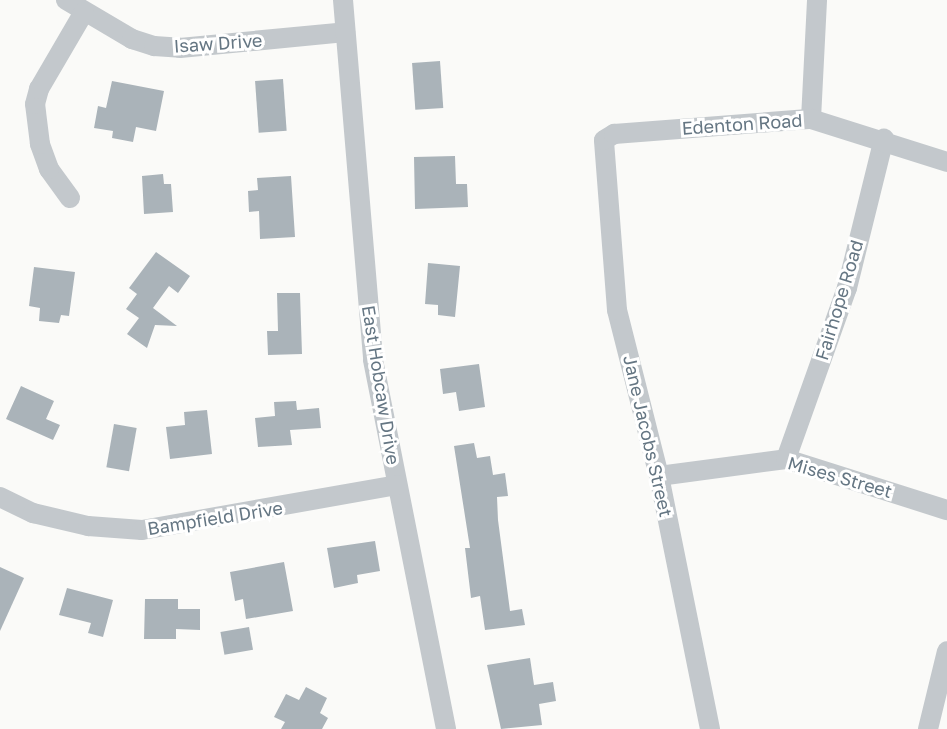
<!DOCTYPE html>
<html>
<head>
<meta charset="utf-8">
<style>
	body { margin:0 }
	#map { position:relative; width:947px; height:729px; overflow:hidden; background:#fafaf8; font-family:"Golos Text",sans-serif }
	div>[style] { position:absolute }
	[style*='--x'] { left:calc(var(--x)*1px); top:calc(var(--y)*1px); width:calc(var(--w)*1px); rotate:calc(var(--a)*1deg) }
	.building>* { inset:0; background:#aab3b9; transform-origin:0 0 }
	.minor>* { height:20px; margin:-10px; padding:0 10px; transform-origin:10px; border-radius:10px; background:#c3c8cc }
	span { translate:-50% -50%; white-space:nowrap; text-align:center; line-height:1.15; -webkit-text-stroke:6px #fff; paint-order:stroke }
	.street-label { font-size:18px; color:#657683 }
</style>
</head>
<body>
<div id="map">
	<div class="building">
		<div style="left:440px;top:61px;width:47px;height:28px;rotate:86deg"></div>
		<div style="left:283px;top:79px;width:52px;height:28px;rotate:86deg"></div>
		<div style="clip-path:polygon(112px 81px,164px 91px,156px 131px,136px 127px,133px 142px,112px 138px,113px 131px,94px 128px,98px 106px,106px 108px)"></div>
		<div style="clip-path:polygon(455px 156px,456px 184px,467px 184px,468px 207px,415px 209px,414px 157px)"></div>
		<div style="clip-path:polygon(163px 174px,164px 184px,171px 184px,173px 212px,144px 214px,142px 176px)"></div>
		<div style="clip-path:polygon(291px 176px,295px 237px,260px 239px,259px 211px,249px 212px,248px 191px,258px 190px,257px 178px)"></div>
		<div style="clip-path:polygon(156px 252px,190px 276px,178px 293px,169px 286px,153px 308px,177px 326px,155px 325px,147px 348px,127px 334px,139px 318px,126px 309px,137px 294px,129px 288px)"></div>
		<div style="clip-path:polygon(428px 263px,460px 266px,455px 317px,438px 315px,438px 305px,425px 304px)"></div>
		<div style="clip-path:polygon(34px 267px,75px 272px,69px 316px,61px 315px,59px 323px,39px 321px,40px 308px,29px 306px)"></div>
		<div style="clip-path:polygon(277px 293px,300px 293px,302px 354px,268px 355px,267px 331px,278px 331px)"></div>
		<div style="clip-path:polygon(479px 364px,485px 407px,459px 411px,456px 392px,443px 394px,440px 369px)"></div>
		<div style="clip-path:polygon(21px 386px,54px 401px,46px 419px,60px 425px,53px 440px,6px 419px)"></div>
		<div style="clip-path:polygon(296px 401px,297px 410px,319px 408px,321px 428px,290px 430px,292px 445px,258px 447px,255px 418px,275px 416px,274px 402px)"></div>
		<div style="clip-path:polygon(207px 410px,212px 454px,170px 459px,166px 427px,185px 425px,184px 412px)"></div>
		<div style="left:114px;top:424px;width:23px;height:44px;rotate:10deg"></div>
		<div style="clip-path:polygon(474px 443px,477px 458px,490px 456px,493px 475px,505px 473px,508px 496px,497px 497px,498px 520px,510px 611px,522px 609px,525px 625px,485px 630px,480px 596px,471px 598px,465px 548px,470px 548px,454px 446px)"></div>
		<div style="clip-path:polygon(375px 541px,380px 571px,357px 575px,358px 583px,334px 588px,327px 548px)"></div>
		<div style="clip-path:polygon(284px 562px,293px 611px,246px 619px,243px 599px,235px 601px,230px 572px)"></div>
		<div style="clip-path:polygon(0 567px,24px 578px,0 631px)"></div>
		<div style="clip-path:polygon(67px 588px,113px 600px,103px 637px,88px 633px,91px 623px,59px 615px)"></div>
		<div style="clip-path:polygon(145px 599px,178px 599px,178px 609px,200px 609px,200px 630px,176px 629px,176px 639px,144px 639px)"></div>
		<div style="left:249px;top:627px;width:23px;height:29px;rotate:80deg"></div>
		<div style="clip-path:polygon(530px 658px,534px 685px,553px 682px,556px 701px,539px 704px,542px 725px,501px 729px,487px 665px)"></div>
		<div style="clip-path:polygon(306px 687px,327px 698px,320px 713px,328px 718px,322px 729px,281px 729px,285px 722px,274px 717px,286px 694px,299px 700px)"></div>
	</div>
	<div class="minor">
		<div style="--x:66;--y:0;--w:77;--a:30.6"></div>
		<div style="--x:132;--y:39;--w:23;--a:18"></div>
		<div style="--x:154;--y:46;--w:26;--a:4"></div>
		<div style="--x:180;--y:48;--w:166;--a:-5.5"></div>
		<div style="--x:343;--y:0;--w:361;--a:85.2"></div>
		<div style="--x:373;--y:360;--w:376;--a:78.8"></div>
		<div style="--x:811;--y:119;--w:119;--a:-87.1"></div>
		<div style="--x:70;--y:198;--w:36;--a:-126"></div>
		<div style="--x:49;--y:169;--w:27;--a:-110"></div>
		<div style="--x:40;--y:144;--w:40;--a:-97.1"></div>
		<div style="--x:35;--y:104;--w:16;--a:-75"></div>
		<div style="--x:39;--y:89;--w:89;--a:-59.7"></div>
		<div style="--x:786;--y:459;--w:182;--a:-70.4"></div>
		<div style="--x:847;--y:288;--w:154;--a:-76.1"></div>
		<div style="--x:659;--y:476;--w:128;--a:-7.6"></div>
		<div style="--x:786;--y:459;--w:169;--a:17.6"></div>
		<div style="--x:0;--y:497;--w:37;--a:26"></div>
		<div style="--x:33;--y:513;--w:57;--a:13.3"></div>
		<div style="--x:88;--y:526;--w:54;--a:4.2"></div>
		<div style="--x:142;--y:530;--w:259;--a:-10"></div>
		<div style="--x:710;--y:729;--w:258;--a:-101.4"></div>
		<div style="--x:659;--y:476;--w:171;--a:-104.2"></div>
		<div style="--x:617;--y:310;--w:170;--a:-94.4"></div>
		<div style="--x:604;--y:140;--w:12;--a:-31"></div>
		<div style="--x:614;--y:134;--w:198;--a:-4.4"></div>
		<div style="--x:811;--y:119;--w:143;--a:17.5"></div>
		<div style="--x:928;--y:729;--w:80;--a:-76.3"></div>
	</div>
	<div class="street-label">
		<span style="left:218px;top:43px;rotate:-4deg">Isaw Drive</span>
		<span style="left:742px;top:124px;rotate:-4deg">Edenton Road</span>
		<span style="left:839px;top:300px;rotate:-73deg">Fairhope Road</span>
		<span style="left:381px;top:385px;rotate:81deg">East Hobcaw Drive</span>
		<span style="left:648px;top:436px;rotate:77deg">Jane Jacobs Street</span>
		<span style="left:840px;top:477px;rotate:16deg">Mises Street</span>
		<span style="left:215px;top:518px;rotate:-9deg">Bampfield Drive</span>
	</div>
</div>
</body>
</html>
